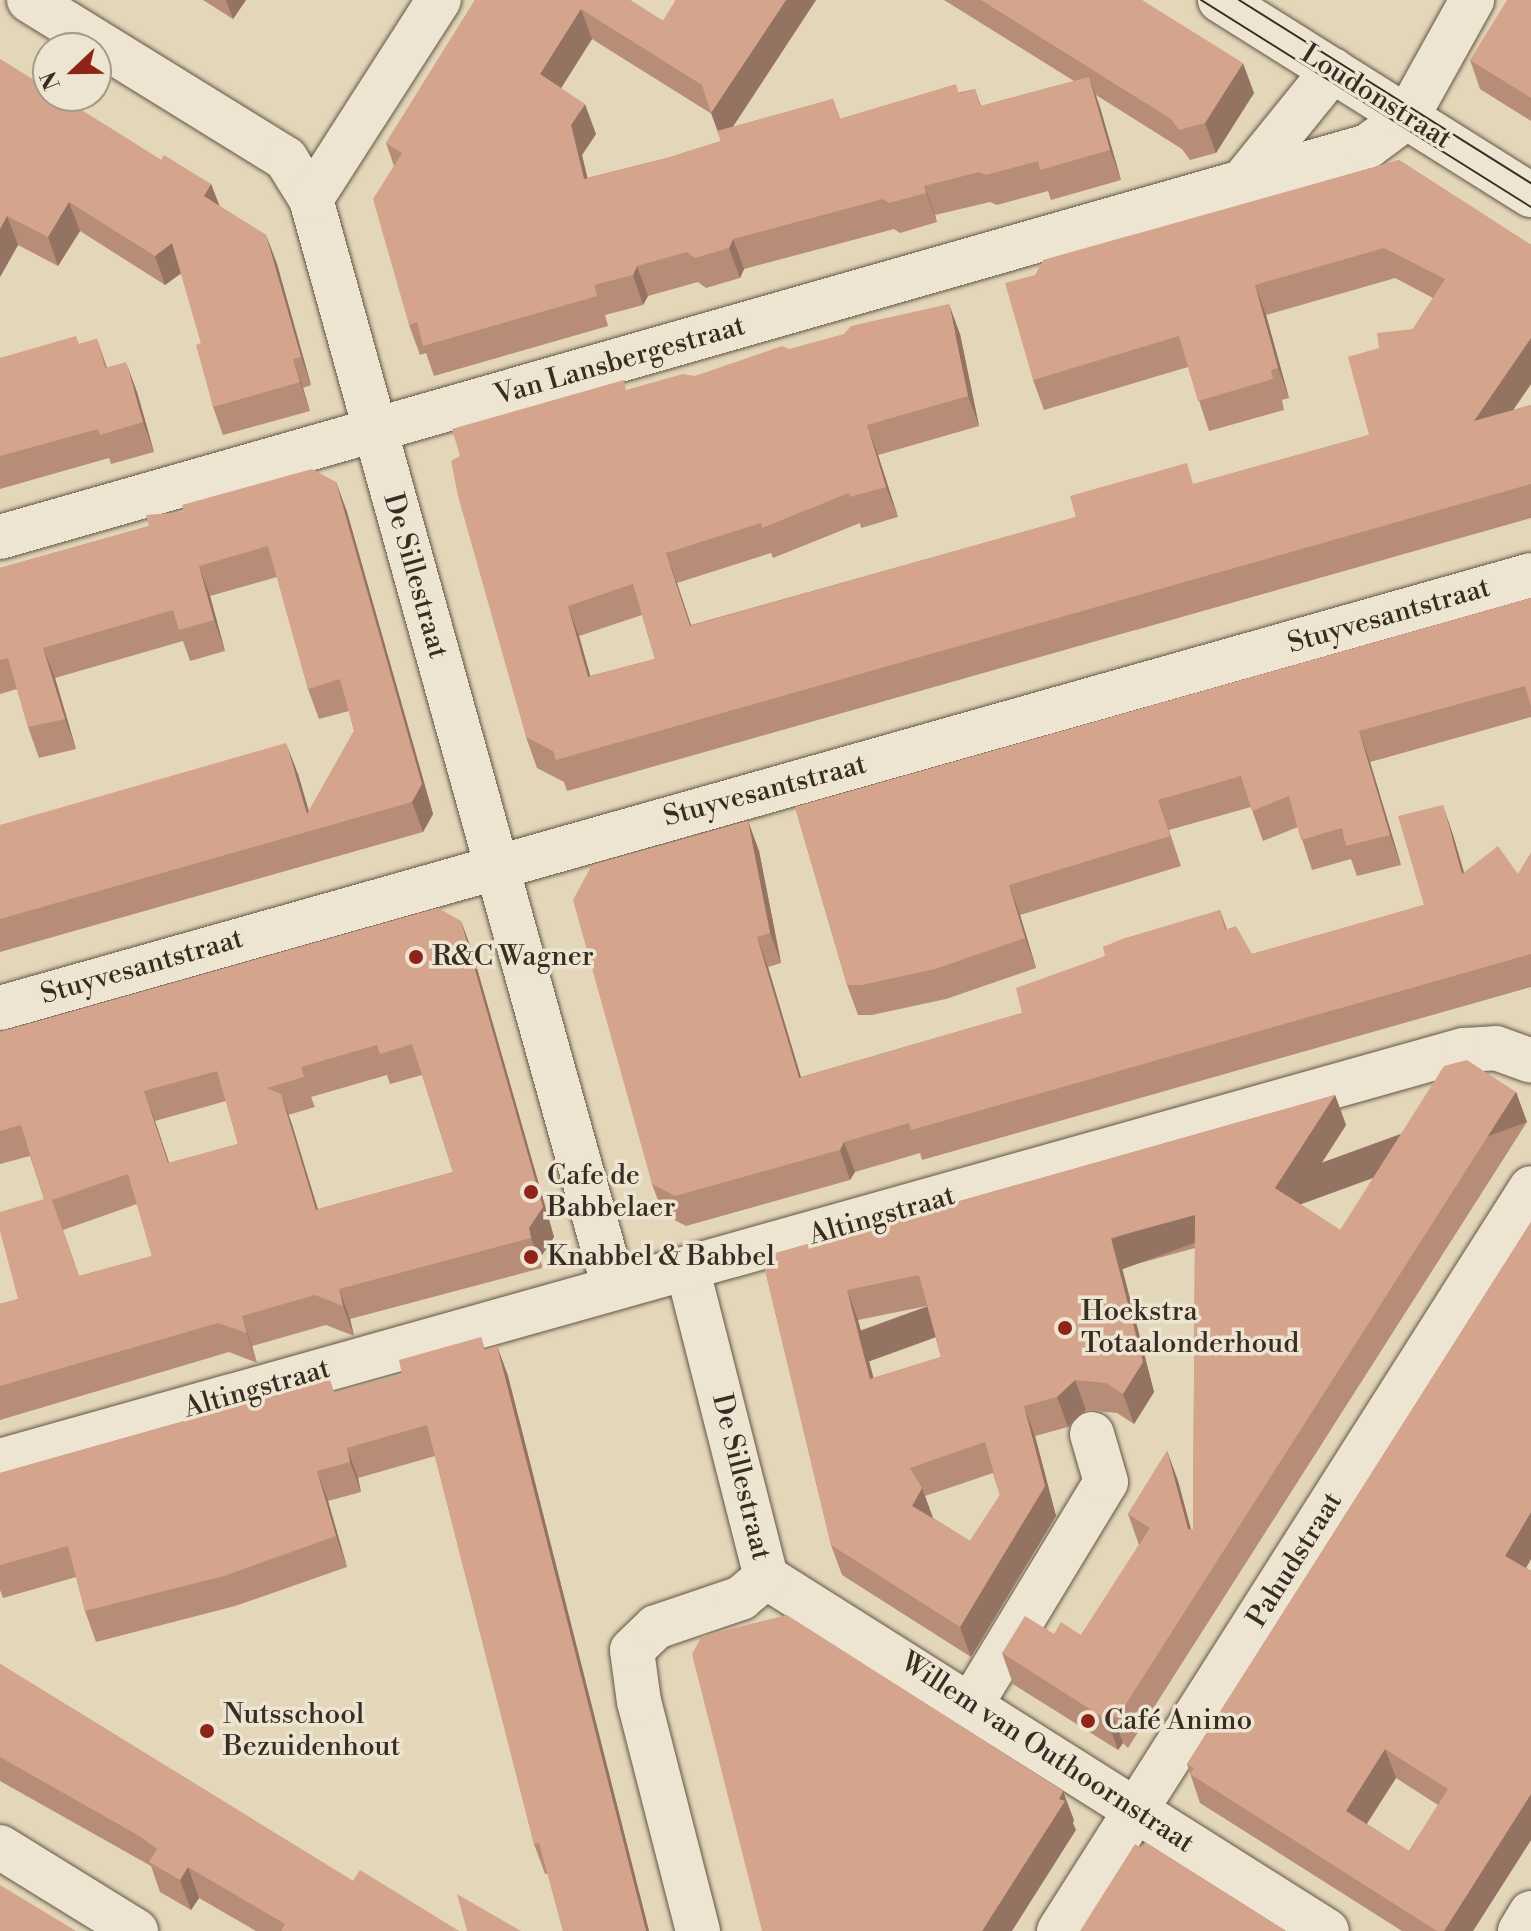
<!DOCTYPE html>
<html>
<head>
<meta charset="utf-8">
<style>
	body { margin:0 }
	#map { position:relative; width:1531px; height:1931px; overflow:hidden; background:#e4d6b8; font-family:"Libre Bodoni",serif }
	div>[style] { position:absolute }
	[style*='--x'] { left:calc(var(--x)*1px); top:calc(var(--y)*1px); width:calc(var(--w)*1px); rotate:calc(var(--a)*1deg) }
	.roads { filter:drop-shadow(0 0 2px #635648) drop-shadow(0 0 2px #635648) }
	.minor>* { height:44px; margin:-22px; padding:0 22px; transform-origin:22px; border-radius:22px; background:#ede4d1 }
	.tram>* { height:2px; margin:-1px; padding:0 1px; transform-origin:1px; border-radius:1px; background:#382c23 }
	.wall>* { inset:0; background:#b78d78 }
	.shaded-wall>* { inset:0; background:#957362; transform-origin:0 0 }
	.building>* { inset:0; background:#d5a48c }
	.dots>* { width:22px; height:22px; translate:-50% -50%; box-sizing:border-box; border:4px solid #ede4d1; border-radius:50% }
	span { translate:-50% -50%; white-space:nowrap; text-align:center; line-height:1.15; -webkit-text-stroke:7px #ede4d1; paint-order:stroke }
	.street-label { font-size:28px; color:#382c23 }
	.poi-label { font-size:28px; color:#382c23 }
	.left { translate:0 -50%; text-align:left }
	.north { position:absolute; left:32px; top:32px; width:80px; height:80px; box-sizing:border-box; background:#ede4d1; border:2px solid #a59a8b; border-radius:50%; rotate:248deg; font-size:22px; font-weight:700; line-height:32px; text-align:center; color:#382c23 }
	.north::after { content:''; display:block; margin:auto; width:28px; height:36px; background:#8f2418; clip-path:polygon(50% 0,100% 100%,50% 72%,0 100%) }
</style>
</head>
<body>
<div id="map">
	<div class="roads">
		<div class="minor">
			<div style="--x:29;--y:0;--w:302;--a:31.7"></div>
			<div style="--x:286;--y:159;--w:47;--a:58"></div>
			<div style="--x:311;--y:199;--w:1130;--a:74.45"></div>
			<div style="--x:1220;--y:0;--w:367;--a:32.1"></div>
			<div style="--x:1239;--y:186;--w:149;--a:-51"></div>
			<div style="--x:311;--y:199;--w:237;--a:-57.3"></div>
			<div style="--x:0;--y:537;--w:1423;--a:-15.95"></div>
			<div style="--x:1368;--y:146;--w:49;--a:-36.6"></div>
			<div style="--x:1407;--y:117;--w:134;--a:-60.9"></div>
			<div style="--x:0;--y:1008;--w:1591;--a:-15.79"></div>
			<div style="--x:688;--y:1271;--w:316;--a:75.7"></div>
			<div style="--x:0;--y:1461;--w:1520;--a:-15.69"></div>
			<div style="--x:1463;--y:1050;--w:33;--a:-3"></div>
			<div style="--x:1496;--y:1048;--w:37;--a:20"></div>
			<div style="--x:766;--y:1577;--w:663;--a:32.25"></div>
			<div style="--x:972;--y:1703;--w:258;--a:-58.8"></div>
			<div style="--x:1106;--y:1482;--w:50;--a:-106.3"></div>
			<div style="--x:0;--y:1847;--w:160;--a:31.7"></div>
			<div style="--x:698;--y:1931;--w:236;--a:-104.4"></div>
			<div style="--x:639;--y:1702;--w:52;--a:-97.7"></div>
			<div style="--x:632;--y:1650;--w:33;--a:-44"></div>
			<div style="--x:656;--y:1627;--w:90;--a:-18.8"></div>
			<div style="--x:741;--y:1598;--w:33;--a:-40"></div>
			<div style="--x:1059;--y:1931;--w:880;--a:-57.57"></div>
			<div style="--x:1520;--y:1931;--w:21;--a:-59"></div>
		</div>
	</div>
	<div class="tram">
		<div style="--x:1201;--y:0;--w:390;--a:32.1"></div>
		<div style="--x:1239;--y:0;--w:345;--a:32.1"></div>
	</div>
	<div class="wall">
		<div style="clip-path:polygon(203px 0,246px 0,233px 19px)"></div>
		<div style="clip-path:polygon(evenodd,475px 0,630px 0,663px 21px,676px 0,816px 0,733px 127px,833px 99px,840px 119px,975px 89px,981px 106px,1074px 81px,944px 0,1142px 0,1254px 93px,1216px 153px,1190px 160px,1182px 149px,1096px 95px,1121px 180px,1051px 200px,1048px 191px,997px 205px,990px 202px,935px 215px,937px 222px,900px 233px,894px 229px,744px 269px,740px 278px,706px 288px,698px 282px,648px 296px,643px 305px,605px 315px,608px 326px,434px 376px,426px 353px,420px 355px,409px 325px,394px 166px,386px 143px,475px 0,592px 39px,712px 114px,721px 141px,667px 158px,587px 178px,582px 155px,596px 134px,561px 88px,592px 39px)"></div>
		<div style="clip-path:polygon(1531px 0,1531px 121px,1480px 89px,1470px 60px)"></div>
		<div style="clip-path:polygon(0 59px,161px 160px,211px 184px,219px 206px,266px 235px,277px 264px,311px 385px,303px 388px,310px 411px,223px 435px,213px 407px,201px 343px,181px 273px,165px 285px,80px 231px,58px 266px,18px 245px,0 277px)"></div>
		<div style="clip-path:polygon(evenodd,1399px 160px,1531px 245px,1531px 384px,1513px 410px,1531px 405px,1531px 518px,567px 791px,564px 782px,537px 768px,526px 737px,627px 390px,695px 376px,789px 349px,960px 334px,979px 426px,878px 455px,898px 517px,861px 528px,860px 523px,773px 558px,771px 553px,677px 583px,691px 625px,1369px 435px,1379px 348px,1413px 329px,1433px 298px,1395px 278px,1266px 315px,1289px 398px,1282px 400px,1284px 410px,1209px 431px,1188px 367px,1044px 410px,1033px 380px,1035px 275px,1399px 160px,642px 615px,655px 659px,590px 676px,579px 636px,642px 615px)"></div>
		<div style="clip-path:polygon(97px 339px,107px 367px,137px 392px,154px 452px,111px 464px,109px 458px,0 489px,0 358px,79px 344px)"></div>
		<div style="clip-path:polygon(336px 482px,347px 512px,433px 814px,423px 832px,0 952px,0 825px,298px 774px,309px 811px,354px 731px,349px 711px,319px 719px,308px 689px,277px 577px,210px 596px,225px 651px,190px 661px,183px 641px,55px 678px,76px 749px,39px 758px,28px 727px,17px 689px,0 694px,0 568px,149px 526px,184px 512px)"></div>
		<div style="clip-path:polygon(1531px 598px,1531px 717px,1370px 762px,1401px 865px,1357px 876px,1351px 859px,1312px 870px,1298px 827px,1263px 841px,1251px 807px,1169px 830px,1181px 866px,1020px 915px,1036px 968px,946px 999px,872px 1015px,858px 1015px,847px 985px,795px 807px)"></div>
		<div style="clip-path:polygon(748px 821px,759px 851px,781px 963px,768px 967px,801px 1077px,1022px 1013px,1105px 956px,1220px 910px,1227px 929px,1252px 954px,1424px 905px,1453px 835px,1464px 872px,1518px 874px,1531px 853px,1531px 987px,922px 1160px,920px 1153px,855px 1172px,850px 1180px,686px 1226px,663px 1214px,652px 1184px)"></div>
		<div style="clip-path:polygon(evenodd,461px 921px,472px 951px,554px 1237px,540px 1258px,542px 1268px,350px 1319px,354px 1336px,326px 1325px,252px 1346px,257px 1363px,229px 1352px,0 1420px,0 1304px,18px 1299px,44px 1199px,30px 1156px,0 1164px,0 1032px,461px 921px,387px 1075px,390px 1084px,422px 1075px,453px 1172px,318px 1209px,288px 1115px,315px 1107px,311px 1097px,387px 1075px,461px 921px,226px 1101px,238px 1144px,169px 1163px,155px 1121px,226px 1101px,461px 921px,137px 1204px,152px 1256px,79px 1276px,63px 1230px,137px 1204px)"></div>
		<div style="clip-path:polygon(evenodd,1516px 1092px,1527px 1122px,1128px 1748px,1123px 1743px,1118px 1750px,1013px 1684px,1002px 1653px,1054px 1634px,1081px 1635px,1139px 1545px,1128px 1514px,1167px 1451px,1178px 1481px,1191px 1529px,1193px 1529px,1195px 1248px,1122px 1268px,1154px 1392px,1134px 1424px,1117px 1413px,1086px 1410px,1068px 1427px,1035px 1436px,1056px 1516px,971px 1657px,842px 1575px,831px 1545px,762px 1257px,1335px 1095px,1346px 1125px,1297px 1202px,1340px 1230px,1516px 1092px,927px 1306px,941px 1357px,873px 1378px,858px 1320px,927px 1306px,1516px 1092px,993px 1473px,1000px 1495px,970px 1541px,933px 1518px,925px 1496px,993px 1473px)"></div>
		<div style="clip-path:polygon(evenodd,1531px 1222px,1531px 1559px,1526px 1568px,1531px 1571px,1531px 1840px,1473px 1931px,1402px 1931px,1200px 1803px,1187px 1764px,1531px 1222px,1396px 1778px,1438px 1805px,1409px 1851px,1367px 1824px,1396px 1778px)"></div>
		<div style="clip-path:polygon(481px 1337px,485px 1350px,497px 1346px,508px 1376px,649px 1931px,563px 1931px,548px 1874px,545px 1874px,534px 1844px,435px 1456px,358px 1478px,361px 1492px,328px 1501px,347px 1567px,235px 1606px,96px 1642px,85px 1611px,76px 1577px,3px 1598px,0 1590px,0 1473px,330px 1380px,334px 1393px,402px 1375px)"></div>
		<div style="clip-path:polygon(0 1664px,353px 1881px,459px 1931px,256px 1931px,199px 1898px,191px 1910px,160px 1892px,151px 1866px,0 1781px)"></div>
	</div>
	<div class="shaded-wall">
		<div style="clip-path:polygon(226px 0,246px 0,233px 19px)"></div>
		<div style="clip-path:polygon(786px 0,816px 0,722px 143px,711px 113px)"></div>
		<div style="clip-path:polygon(581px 9px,592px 39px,551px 104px,540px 74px)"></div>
		<div style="clip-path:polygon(1243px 63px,1254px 93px,1216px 153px,1205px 123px)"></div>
		<div style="clip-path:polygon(1089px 77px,1100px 107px,1121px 180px,1110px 150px)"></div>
		<div style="clip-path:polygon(585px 104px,596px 134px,582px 155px,595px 209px,584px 179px,571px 125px)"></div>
		<div style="clip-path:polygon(211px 184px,222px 212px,204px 196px)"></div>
		<div style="clip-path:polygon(924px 186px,935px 215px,937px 222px,926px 193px)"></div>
		<div style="clip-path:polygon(69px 202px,80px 231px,58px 266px,48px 237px)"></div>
		<div style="clip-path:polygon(7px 216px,18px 245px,0 277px,0 229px)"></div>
		<div style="clip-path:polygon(266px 235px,277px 264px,311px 385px,301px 357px)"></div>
		<div style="clip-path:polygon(733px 239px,744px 269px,740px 278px,729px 248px)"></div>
		<div style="clip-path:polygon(172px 243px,183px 272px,165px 285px,155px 256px)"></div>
		<div style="clip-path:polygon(637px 266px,648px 296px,643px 305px,633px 275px)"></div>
		<div style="clip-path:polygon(1255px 285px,1266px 315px,1289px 398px,1278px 368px)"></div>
		<div style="clip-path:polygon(949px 304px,960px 334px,979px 426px,968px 396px)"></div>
		<div style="clip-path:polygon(1531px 338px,1531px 384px,1485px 451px,1474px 421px)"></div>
		<div style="clip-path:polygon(293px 359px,303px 388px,310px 411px,300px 382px)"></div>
		<div style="clip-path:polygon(126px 362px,137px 392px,154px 452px,143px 422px)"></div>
		<div style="clip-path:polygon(867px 425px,878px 455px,898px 517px,886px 487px)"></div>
		<div style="clip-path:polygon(336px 482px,347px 512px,433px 814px,423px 832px,412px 802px)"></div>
		<div style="clip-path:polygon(666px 553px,677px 583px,701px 656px,690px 626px)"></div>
		<div style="clip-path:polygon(199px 566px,210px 596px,225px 651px,214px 620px)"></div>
		<div style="clip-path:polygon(568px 606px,579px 636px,599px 707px,588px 677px)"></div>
		<div style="clip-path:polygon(43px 648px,55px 678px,76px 749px,65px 719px)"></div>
		<div style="clip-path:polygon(1359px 731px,1370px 762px,1401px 865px,1390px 835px)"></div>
		<div style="clip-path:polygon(286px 743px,298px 774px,314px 830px,307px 814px)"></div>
		<div style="clip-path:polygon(1443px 805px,1453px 835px,1473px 904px,1462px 874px)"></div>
		<div style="clip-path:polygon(748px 821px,759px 851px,781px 963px,770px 933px)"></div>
		<div style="clip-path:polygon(1009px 885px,1020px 915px,1036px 968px,1025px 938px)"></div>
		<div style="clip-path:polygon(461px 921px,472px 951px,554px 1237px,540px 1258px,542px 1268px,531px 1238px)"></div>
		<div style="clip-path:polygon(757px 937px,768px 967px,810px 1108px,799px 1078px)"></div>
		<div style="clip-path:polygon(144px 1091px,155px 1121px,179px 1193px,168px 1163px)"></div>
		<div style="left:1516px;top:1092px;width:32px;height:742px;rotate:70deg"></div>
		<div style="clip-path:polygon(281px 1094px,292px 1124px,327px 1240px,316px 1210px)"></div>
		<div style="clip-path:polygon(1335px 1095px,1346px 1125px,1286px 1218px,1275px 1188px)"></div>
		<div style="clip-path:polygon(844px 1142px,855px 1172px,850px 1180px,840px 1150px)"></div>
		<div style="clip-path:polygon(1111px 1238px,1122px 1268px,1154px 1392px,1134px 1424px,1123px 1394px)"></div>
		<div style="clip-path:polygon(339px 1289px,350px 1319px,354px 1336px,343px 1306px)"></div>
		<div style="clip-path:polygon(847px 1290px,858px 1320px,882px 1409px,870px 1379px)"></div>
		<div style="clip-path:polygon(242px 1316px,252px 1346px,257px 1363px,247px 1333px)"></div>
		<div style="clip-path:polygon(497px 1346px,508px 1376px,649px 1931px,646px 1931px)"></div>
		<div style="clip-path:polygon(1075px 1380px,1086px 1410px,1068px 1427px,1057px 1397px)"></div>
		<div style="clip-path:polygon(1024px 1406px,1035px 1436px,1056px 1516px,971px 1657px,960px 1627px,1045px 1486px)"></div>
		<div style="clip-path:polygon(347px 1448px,358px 1478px,361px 1492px,350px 1462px)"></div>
		<div style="clip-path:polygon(1167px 1451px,1178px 1481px,1199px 1560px,1188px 1529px)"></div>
		<div style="clip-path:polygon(317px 1471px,328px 1501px,347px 1567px,336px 1536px)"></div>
		<div style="clip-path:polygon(922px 1488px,933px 1518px,912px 1506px)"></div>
		<div style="clip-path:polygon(1531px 1512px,1531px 1559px,1516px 1585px,1505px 1556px)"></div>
		<div style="clip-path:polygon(1112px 1713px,1123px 1743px,1118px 1750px,1107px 1720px)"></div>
		<div style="clip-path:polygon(1385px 1749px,1396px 1778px,1356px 1840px,1346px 1811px)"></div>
		<div style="clip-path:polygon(1063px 1791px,1074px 1820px,1073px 1823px,1076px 1830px,1012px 1931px,982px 1931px)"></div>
		<div style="clip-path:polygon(1531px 1794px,1531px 1840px,1473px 1931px,1444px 1931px)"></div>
		<div style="clip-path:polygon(188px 1867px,199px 1898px,191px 1910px,180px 1880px)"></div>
	</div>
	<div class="building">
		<div style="clip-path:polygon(475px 0,630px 0,663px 21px,676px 0,786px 0,711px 113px,702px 85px,581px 9px,540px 74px,585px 104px,571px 125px,584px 179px,667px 158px,721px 141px,717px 131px,833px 99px,839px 119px,956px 84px,959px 94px,975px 89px,980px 106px,1089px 77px,1110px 150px,1040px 170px,1038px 161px,986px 175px,979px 172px,924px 186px,926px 193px,889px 203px,883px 199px,733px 239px,729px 248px,695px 258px,687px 252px,637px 266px,633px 275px,594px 285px,597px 296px,423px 346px,417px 322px,409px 325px,373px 199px,402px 153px,386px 143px)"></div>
		<div style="clip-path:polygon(981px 0,1142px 0,1243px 63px,1205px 123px,1179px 130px,1171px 119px)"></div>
		<div style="clip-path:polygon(1507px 0,1531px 0,1531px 98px,1470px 60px)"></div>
		<div style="clip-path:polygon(0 59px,48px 89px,48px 96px,59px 96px,161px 160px,164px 155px,211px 184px,204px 196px,266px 235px,301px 357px,293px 359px,300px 382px,213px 407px,196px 345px,201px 343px,172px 243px,155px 256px,69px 202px,48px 237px,7px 216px,0 229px)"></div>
		<div style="clip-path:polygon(evenodd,1399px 160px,1531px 245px,1531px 338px,1474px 421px,1531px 405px,1531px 484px,556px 760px,553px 751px,526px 737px,458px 496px,451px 461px,460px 456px,452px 429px,624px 380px,626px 390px,683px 374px,695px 376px,782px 346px,789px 349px,844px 334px,851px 326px,949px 304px,968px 396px,867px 425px,886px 487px,850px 497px,849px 493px,762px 528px,761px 523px,666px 553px,690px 626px,1076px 517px,1070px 496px,1187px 463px,1193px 484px,1369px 435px,1348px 357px,1379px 348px,1377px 333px,1413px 329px,1445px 279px,1384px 248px,1255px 285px,1278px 368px,1271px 370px,1273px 379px,1198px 401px,1179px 336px,1033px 380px,1005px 283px,1035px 275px,1043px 260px,1399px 160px,633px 584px,655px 659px,588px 677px,568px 606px,633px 584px)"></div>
		<div style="clip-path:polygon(76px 336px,79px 344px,97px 339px,105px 368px,126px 362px,143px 422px,100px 435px,98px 429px,0 456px,0 358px)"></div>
		<div style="clip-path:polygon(312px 469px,336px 482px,422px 784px,412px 802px,0 919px,0 825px,286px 743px,307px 814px,354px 731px,340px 679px,308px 689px,268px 546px,199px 566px,214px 620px,179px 630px,173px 610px,43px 648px,65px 719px,28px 727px,8px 658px,0 660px,0 568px,149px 526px,146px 515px,184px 512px,182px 505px)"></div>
		<div style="clip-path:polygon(1531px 598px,1531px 707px,1525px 686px,1359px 731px,1390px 835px,1346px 846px,1342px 828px,1301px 840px,1289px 796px,1252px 811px,1241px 776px,1158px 800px,1170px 836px,1009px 885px,1025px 938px,935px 969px,862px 985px,847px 985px,795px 807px)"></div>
		<div style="clip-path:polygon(1443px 805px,1462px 874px,1498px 846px,1518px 874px,1531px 853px,1531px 954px,911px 1130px,909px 1123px,844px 1142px,840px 1150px,675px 1196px,652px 1184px,573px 900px,592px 865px,748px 821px,770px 933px,757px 937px,799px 1078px,1022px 1013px,1016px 988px,1105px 956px,1103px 947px,1122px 939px,1220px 910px,1225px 930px,1236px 926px,1252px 954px,1424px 905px,1398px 816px)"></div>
		<div style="clip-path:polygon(evenodd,438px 908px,461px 921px,543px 1207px,529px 1228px,531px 1238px,339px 1289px,343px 1306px,315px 1295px,242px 1316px,247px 1333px,218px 1323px,0 1386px,0 1304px,18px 1299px,0 1231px,0 1212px,44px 1199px,21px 1125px,0 1131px,0 1032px,438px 908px,412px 1044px,453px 1172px,316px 1210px,281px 1094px,267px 1088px,304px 1077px,301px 1067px,377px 1045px,380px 1054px,412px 1044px,438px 908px,217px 1071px,238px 1144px,168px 1163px,144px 1091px,217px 1071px,438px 908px,128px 1174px,152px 1256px,79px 1276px,52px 1200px,128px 1174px)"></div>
		<div style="clip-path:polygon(evenodd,1467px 1060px,1516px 1092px,1117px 1718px,1112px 1713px,1107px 1720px,1002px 1653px,1025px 1616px,1054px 1634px,1061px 1622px,1081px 1635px,1150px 1528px,1128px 1514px,1167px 1451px,1188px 1529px,1193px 1529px,1195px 1215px,1111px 1238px,1143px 1362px,1123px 1394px,1106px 1383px,1075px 1380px,1057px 1397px,1024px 1406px,1045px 1486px,960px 1627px,831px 1545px,762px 1257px,1335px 1095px,1275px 1188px,1340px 1230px,1444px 1066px,1467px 1060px,919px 1275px,941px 1357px,870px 1379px,847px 1290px,919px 1275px,1467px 1060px,985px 1442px,1000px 1495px,970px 1541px,912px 1506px,922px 1488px,910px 1468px,985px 1442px)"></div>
		<div style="clip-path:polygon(evenodd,1531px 1222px,1531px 1512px,1505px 1556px,1531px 1571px,1531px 1794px,1444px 1931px,1437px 1931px,1190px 1774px,1194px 1768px,1187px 1764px,1531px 1222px,1385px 1749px,1448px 1789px,1409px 1851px,1346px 1811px,1385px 1749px)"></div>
		<div style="clip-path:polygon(481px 1337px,484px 1350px,497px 1346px,646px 1931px,563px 1931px,539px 1843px,534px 1844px,427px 1425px,347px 1448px,350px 1462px,317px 1471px,336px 1536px,224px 1576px,85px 1611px,68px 1546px,0 1565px,0 1473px,330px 1380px,334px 1393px,402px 1375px,399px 1360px)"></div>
		<div style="clip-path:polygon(787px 1615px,1063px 1791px,1059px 1799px,1065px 1801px,982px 1931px,762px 1931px,692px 1654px,702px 1636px)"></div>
		<div style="clip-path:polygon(0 1664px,353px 1881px,360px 1870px,459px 1931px,281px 1931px,285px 1924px,188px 1867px,180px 1880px,149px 1862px,157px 1849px,141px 1837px,0 1757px)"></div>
		<div style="clip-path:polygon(1145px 1842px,1286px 1931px,1080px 1931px,1135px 1844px,1142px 1848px)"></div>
		<div style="clip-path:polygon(0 1885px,76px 1931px,0 1931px)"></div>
		<div style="clip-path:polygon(457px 1894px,521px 1931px,467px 1931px)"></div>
	</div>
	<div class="dots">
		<div style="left:416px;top:957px;background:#8f2418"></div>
		<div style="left:531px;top:1192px;background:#8f2418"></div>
		<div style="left:531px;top:1257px;background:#8f2418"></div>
		<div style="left:1065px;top:1328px;background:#8f2418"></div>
		<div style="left:1088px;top:1721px;background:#8f2418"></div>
		<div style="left:207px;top:1731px;background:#8f2418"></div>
	</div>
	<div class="street-label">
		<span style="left:1376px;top:97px;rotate:32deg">Loudonstraat</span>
		<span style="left:620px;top:361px;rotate:-16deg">Van Lansbergestraat</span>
		<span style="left:415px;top:576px;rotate:74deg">De Sillestraat</span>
		<span style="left:1389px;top:616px;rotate:-16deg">Stuyvesantstraat</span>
		<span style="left:765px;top:791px;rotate:-15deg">Stuyvesantstraat</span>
		<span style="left:142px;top:967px;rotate:-16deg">Stuyvesantstraat</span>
		<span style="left:882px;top:1216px;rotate:-16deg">Altingstraat</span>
		<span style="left:257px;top:1389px;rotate:-16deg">Altingstraat</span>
		<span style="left:741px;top:1477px;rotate:76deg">De Sillestraat</span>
		<span style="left:1295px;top:1560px;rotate:-58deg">Pahudstraat</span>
		<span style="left:1047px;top:1753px;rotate:33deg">Willem van Outhoornstraat</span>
	</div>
	<div class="poi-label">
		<span class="left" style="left:432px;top:957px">R&amp;C Wagner</span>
		<span class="left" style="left:547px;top:1192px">Cafe de<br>Babbelaer</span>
		<span class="left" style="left:547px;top:1257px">Knabbel &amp; Babbel</span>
		<span class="left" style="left:1081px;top:1328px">Hoekstra<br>Totaalonderhoud</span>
		<span class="left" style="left:223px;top:1731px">Nutsschool<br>Bezuidenhout</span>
		<span class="left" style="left:1104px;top:1721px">Café Animo</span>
	</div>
	<div class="north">N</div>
</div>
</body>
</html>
